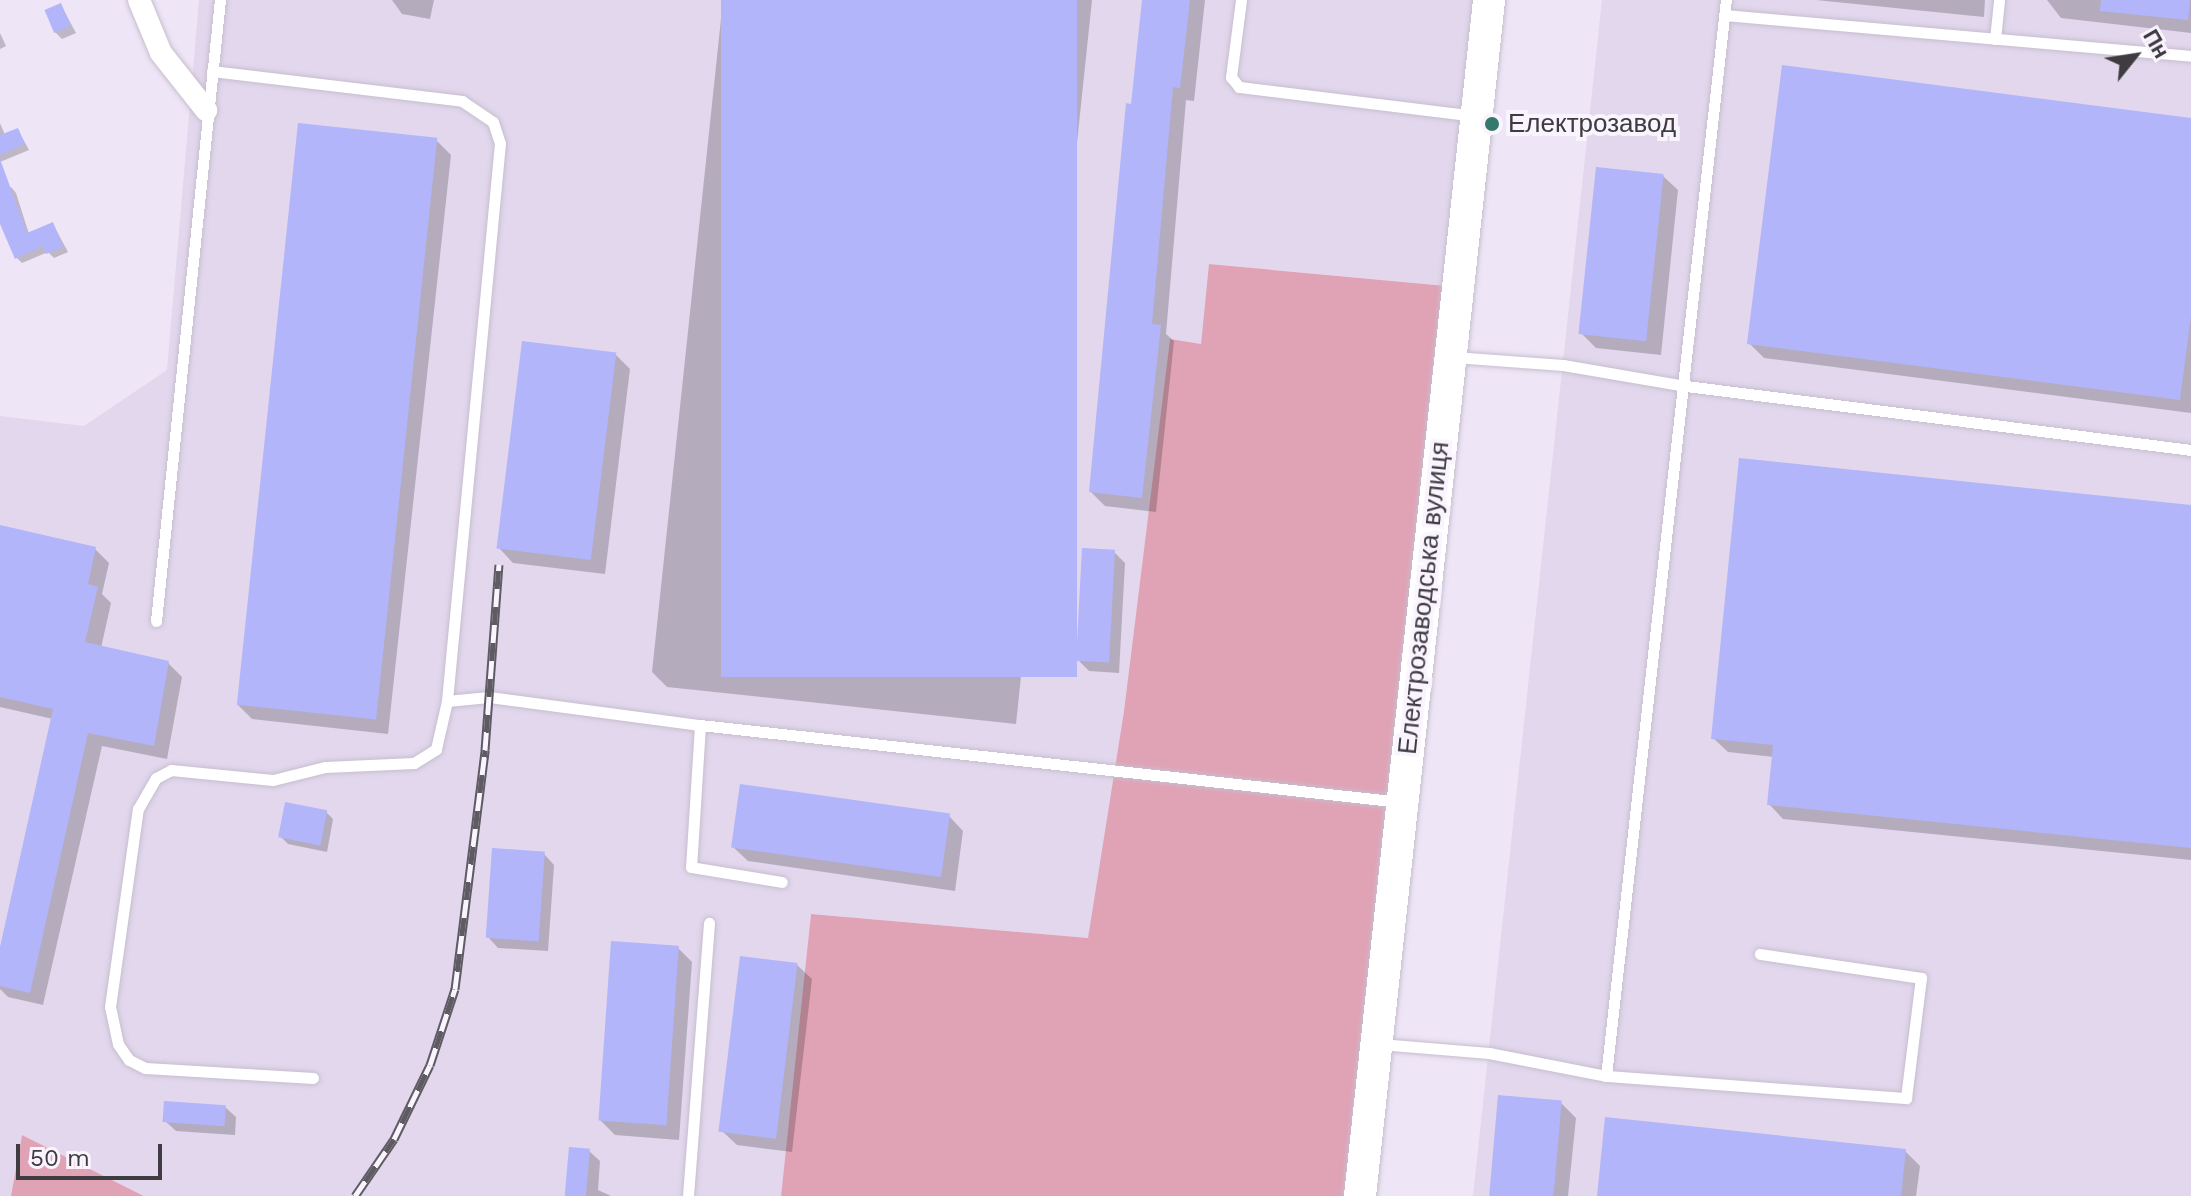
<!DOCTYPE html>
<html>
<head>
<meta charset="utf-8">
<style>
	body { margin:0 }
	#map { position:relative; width:2191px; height:1196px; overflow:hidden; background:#eee5f6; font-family:"Work Sans",sans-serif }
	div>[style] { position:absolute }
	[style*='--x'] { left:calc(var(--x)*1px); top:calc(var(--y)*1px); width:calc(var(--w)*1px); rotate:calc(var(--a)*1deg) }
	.built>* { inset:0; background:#e2d7ed }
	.green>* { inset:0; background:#e0a3b6 }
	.shadow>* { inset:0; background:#0003 }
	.building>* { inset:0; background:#b2b5f9; transform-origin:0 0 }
	.roads { filter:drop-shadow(0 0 2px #c6bece) drop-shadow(0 0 2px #c6bece) }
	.service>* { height:11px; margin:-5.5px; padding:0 5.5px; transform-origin:5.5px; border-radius:5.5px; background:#fff }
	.minor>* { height:22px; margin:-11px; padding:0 11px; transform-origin:11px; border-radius:11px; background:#fff }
	.secondary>* { height:32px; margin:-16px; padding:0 16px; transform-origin:16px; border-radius:16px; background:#fff }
	.rail>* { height:9px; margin-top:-4.5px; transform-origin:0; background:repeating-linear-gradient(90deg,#f9f4fe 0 18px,#5f5b63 0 36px); box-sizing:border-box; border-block:2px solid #5f5b63 }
	.dots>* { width:22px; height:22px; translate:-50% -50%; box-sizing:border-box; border:4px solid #f9f4fe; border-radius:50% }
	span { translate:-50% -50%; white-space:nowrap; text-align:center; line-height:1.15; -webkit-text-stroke:8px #f9f4fe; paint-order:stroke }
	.poi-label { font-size:26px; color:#3e3b41 }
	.left { translate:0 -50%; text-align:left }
	.street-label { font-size:26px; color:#3e3b41 }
	.north { position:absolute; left:2095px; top:16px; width:80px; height:80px; -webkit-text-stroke:6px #f9f4fe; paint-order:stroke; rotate:60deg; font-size:22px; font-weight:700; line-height:32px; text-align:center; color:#3e3b41 }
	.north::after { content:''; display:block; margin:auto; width:28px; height:36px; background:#3e3b41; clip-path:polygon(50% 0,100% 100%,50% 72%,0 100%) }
	.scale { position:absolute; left:16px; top:1144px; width:146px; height:36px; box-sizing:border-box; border:4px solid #3e3b41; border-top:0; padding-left:10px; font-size:24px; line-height:28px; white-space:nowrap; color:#3e3b41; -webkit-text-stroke:6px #f9f4fe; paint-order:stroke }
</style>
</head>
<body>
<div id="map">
	<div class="built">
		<div style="clip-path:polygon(199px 0,1489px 0,1457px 287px,1210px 264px,1201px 345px,1170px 339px,1124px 711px,1088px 938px,811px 914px,781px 1196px,145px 1196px,22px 1135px,11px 1196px,0 1196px,0 416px,84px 426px,167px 370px)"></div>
		<div style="clip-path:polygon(1602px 0,2191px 0,2191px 1196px,1473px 1196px)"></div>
	</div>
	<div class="green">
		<div style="clip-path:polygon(1209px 264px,1457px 287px,1360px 1196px,781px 1196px,811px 914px,1088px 938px,1124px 711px,1170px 339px,1201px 344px)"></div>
		<div style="clip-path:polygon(22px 1135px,144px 1196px,145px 1196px,11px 1196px)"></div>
	</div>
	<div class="shadow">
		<div style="clip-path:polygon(392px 0,434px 0,430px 19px,402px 14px)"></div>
		<div style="clip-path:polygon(723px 0,1092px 0,1016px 724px,667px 687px,652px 672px)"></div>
		<div style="clip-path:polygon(1144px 0,1205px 0,1194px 101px,1186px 100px,1166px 334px,1174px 341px,1156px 512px,1105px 506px,1091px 492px)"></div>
		<div style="clip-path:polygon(1816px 0,1985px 0,1984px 17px)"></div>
		<div style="clip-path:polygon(2047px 0,2191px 0,2191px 33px,2061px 18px)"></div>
		<div style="clip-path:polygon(61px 5px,76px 33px,62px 39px,55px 32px)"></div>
		<div style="clip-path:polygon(0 33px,6px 46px,0 49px)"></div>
		<div style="clip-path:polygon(2191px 120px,2191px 413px,1764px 358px,1749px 343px)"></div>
		<div style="clip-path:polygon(0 123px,5px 135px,18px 130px,29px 150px,0 162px)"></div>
		<div style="clip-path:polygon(436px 140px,451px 155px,388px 734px,252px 719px,237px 704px)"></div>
		<div style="clip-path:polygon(1663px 176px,1678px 190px,1661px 355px,1596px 348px,1582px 334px)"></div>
		<div style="clip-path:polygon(11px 187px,16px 193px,29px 234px,53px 224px,68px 252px,54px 258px,48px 252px,22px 263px,16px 257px,0 219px,0 192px)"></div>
		<div style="clip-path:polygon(615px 354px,630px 369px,605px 574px,513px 563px,499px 548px)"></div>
		<div style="clip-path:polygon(2191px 507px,2191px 860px,1783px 819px,1769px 804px,1774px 757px,1728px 752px,1713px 738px)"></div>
		<div style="clip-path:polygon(0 527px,95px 549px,109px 563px,102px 594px,111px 603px,101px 648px,168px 663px,182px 677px,167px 759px,102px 746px,43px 1005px,8px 997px,0 989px,0 957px,53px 719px,0 707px)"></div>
		<div style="clip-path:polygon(1114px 552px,1125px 563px,1119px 673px,1089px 671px,1078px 660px)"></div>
		<div style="clip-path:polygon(326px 812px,333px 819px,327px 852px,288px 844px,281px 837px)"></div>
		<div style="clip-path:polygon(949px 816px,963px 831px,955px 891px,748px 861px,733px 847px)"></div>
		<div style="clip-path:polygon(544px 854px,554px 865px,548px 951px,498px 948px,488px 937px)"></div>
		<div style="clip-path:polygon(678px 948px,692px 962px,679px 1140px,615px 1135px,600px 1120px)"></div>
		<div style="clip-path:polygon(797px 965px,812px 979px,792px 1152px,737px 1145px,722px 1131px)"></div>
		<div style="clip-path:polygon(1561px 1103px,1576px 1118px,1568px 1196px,1490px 1196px)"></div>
		<div style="clip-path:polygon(225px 1107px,236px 1117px,235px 1135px,176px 1131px,165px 1121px)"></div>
		<div style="clip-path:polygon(589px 1151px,600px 1161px,598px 1190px,611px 1196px,567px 1196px)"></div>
		<div style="clip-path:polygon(1905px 1151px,1920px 1166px,1916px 1196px,1599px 1196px)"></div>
	</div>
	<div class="building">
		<div style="left:721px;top:0;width:356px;height:677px"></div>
		<div style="clip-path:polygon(1142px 0,1190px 0,1180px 88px,1173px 87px,1152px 324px,1161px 325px,1142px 498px,1089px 492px,1126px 103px,1131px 104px)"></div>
		<div style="clip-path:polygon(2101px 0,2190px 0,2188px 20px,2100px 11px)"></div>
		<div style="left:61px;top:3px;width:25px;height:18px;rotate:67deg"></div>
		<div style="clip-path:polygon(1782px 65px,2191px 118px,2191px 315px,2180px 400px,1747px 344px)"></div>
		<div style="left:298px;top:123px;width:140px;height:585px;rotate:6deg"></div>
		<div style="clip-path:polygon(18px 128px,25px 144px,0 155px,0 135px)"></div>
		<div style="clip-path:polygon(0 159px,27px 233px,53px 222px,63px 247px,46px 254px,43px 246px,15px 259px,0 224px)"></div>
		<div style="left:1596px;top:167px;width:68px;height:168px;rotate:6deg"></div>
		<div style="left:522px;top:341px;width:95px;height:209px;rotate:7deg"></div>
		<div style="clip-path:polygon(1739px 458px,2191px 505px,2191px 848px,1767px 805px,1773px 745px,1711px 739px)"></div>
		<div style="clip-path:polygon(0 525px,96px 547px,88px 584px,98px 587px,85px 642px,169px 661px,154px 746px,88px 733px,30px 993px,0 986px,0 947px,53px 709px,0 697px)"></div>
		<div style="left:1082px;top:548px;width:33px;height:113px;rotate:3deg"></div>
		<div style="left:740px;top:784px;width:212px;height:64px;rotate:8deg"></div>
		<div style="left:285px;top:802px;width:43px;height:36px;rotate:11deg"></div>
		<div style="left:492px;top:848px;width:53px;height:90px;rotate:4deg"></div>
		<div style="left:611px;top:941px;width:68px;height:180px;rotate:4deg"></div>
		<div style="left:740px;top:956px;width:58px;height:177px;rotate:7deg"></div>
		<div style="left:1498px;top:1095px;width:64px;height:101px;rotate:5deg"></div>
		<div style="left:164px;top:1101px;width:62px;height:21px;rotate:4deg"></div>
		<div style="clip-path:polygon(1605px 1117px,1906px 1149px,1901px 1196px,1597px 1196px)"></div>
		<div style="left:569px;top:1147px;width:21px;height:49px;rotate:5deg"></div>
	</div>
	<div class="roads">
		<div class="service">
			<div style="--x:1241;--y:0;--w:78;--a:97.4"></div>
			<div style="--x:1231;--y:77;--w:13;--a:51"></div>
			<div style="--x:1239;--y:87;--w:237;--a:7"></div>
			<div style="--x:1724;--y:15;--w:469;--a:5"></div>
			<div style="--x:1995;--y:39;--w:39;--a:-84"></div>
			<div style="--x:212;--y:71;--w:252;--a:6.8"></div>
			<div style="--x:462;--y:101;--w:37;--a:34"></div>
			<div style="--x:493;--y:122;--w:22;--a:72"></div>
			<div style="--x:500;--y:143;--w:561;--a:95.43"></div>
			<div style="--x:447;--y:701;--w:42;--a:-5.4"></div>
			<div style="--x:489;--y:697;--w:213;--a:7.6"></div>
			<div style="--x:700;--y:725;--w:705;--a:6.27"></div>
			<div style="--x:1454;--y:357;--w:109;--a:4.2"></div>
			<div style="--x:1563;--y:365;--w:125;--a:9.7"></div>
			<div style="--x:1686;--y:386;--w:509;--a:7.22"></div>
			<div style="--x:156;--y:621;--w:624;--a:-84.12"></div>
			<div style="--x:700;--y:725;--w:142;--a:93.6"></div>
			<div style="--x:691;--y:867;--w:92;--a:9.4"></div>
			<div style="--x:1380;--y:1044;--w:109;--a:4.7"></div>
			<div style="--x:1489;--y:1053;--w:119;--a:11.1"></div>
			<div style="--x:1606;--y:1076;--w:301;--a:4.2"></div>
			<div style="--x:1906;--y:1098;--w:121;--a:-82.9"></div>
			<div style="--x:1921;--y:978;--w:163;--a:-171.5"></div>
			<div style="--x:1606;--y:1076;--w:1083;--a:-83.64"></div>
			<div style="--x:313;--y:1078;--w:168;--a:-176.6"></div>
			<div style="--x:145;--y:1068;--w:18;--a:-153"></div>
			<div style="--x:129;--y:1060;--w:19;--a:-125"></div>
			<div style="--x:118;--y:1044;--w:38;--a:-102"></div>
			<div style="--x:110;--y:1007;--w:200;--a:-82"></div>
			<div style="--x:138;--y:809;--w:36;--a:-60"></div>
			<div style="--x:156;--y:778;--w:17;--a:-28"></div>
			<div style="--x:171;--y:770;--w:102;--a:5.6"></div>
			<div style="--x:273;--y:780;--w:54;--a:-14"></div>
			<div style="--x:325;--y:767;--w:89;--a:-2.6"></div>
			<div style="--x:414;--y:763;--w:26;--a:-32"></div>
			<div style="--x:436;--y:749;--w:49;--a:-77.1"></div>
			<div style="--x:688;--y:1196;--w:274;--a:-85.6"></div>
		</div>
		<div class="minor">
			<div style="--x:139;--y:0;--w:57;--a:67.5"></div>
			<div style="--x:161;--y:53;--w:73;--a:51.7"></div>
		</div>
		<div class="secondary">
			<div style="--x:1360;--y:1196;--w:1203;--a:-83.84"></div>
		</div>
	</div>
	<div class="rail">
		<div style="--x:355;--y:1196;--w:69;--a:-55.6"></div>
		<div style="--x:394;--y:1139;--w:82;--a:-64.1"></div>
		<div style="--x:430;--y:1065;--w:80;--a:-71.8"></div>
		<div style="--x:455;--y:989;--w:241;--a:-82.8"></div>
		<div style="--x:485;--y:750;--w:186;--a:-85.7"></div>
	</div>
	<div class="dots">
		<div style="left:1492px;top:124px;background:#35796c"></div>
	</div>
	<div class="poi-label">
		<span class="left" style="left:1508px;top:124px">Електрозавод</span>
	</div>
	<div class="street-label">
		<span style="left:1424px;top:598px;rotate:-84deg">Електрозаводська вулиця</span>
	</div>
	<div class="north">Пн</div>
	<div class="scale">50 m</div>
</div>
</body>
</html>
